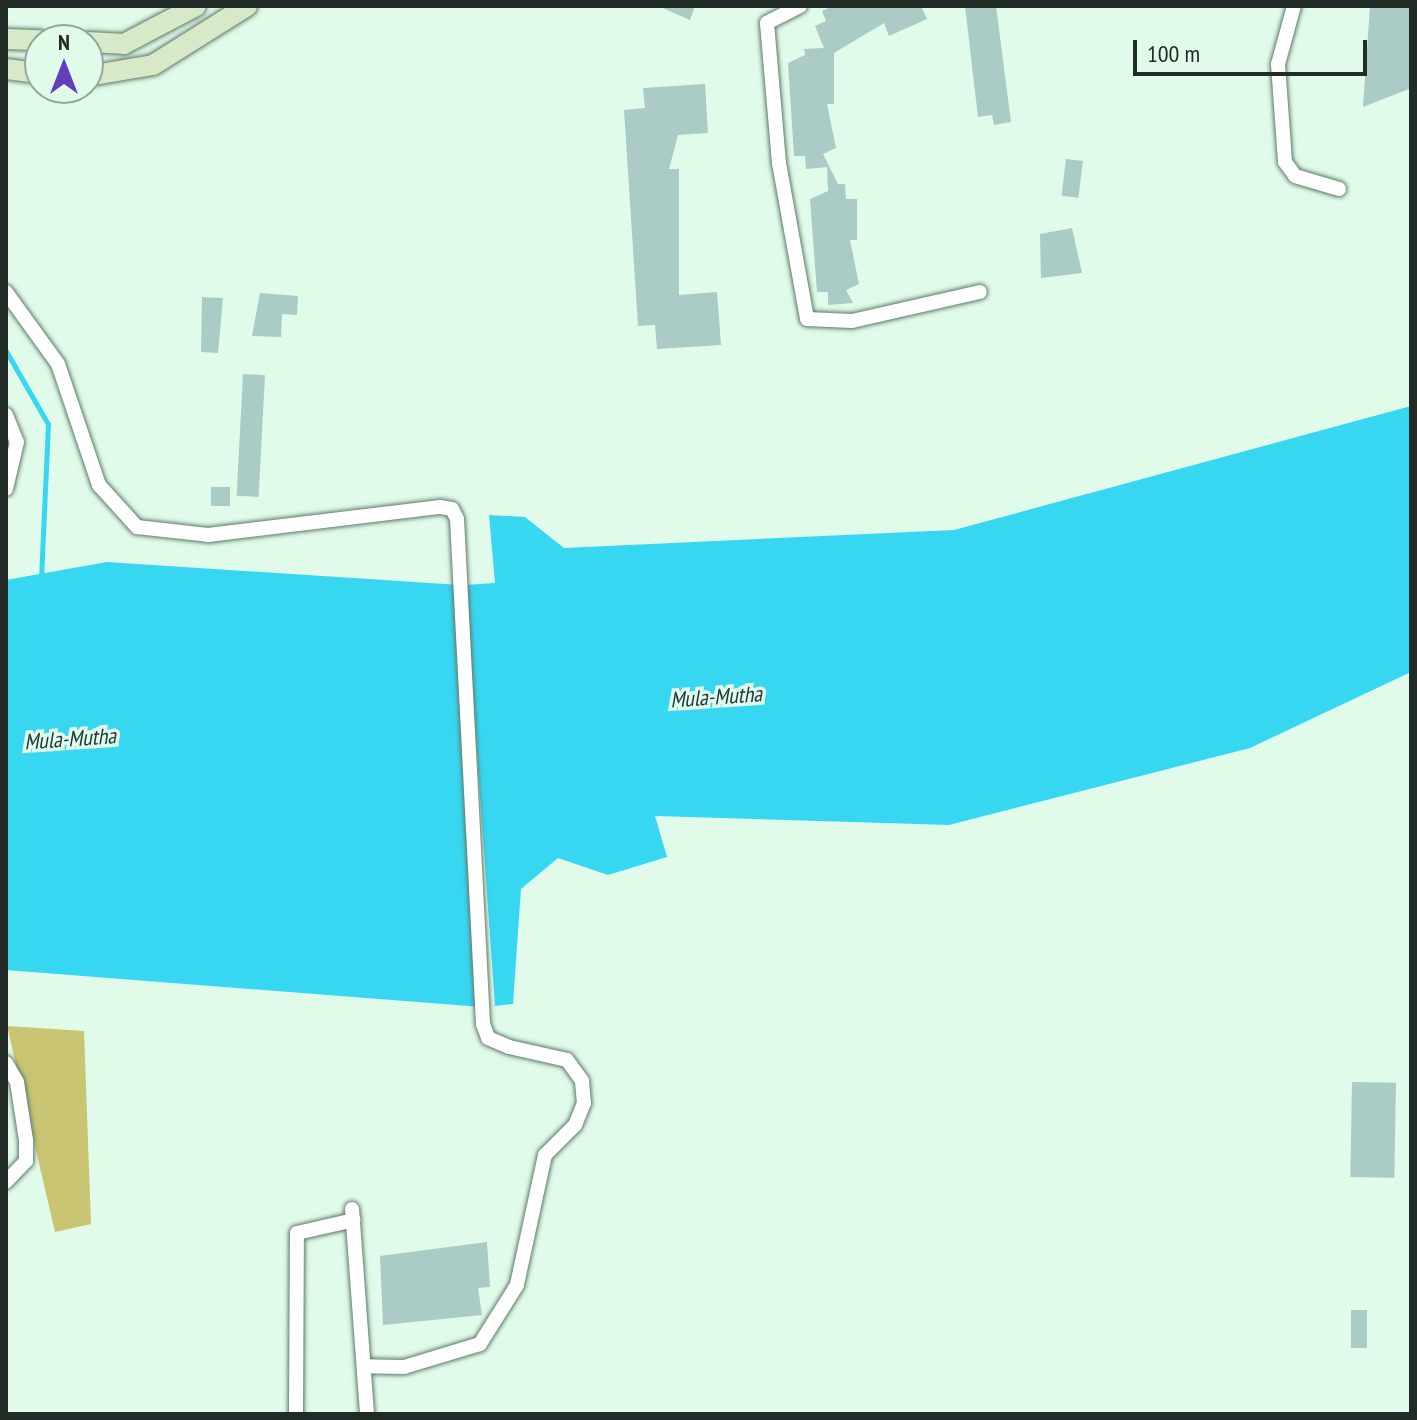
<!DOCTYPE html>
<html>
<head>
<meta charset="utf-8">
<style>
	body { margin:0 }
	#map { position:relative; width:1417px; height:1420px; overflow:hidden; background:#e0fbea; font-family:"PT Sans Narrow",sans-serif }
	div>[style] { position:absolute }
	[style*='--x'] { left:calc(var(--x)*1px); top:calc(var(--y)*1px); width:calc(var(--w)*1px); rotate:calc(var(--a)*1deg) }
	.green>* { inset:0; background:#c9c573 }
	.water>* { inset:0; background:#38d7f1 }
	.stream>* { height:5px; margin:-2.5px; padding:0 2.5px; transform-origin:2.5px; border-radius:2.5px; background:#38d7f1 }
	.building>* { inset:0; background:#aacbc6; transform-origin:0 0 }
	.roads { filter:drop-shadow(0 0 2px #60796a) drop-shadow(0 0 2px #60796a) }
	.street>* { height:14px; margin:-7px; padding:0 7px; transform-origin:7px; border-radius:7px; background:#fff }
	.secondary>* { height:20px; margin:-10px; padding:0 10px; transform-origin:10px; border-radius:10px; background:#d7e9c7 }
	span { translate:-50% -50%; white-space:nowrap; text-align:center; line-height:1.15; -webkit-text-stroke:7px #e0fbea; paint-order:stroke }
	.water-label { font-size:22px; color:#213a3f; font-style:italic }
	.frame { position:absolute; inset:0; border:8px solid #222c26; pointer-events:none }
	.north { position:absolute; left:24px; top:24px; width:80px; height:80px; box-sizing:border-box; background:#e0fbea; border:2px solid #94a89c; border-radius:50%; rotate:0deg; font-size:22px; font-weight:700; line-height:32px; text-align:center; color:#222c26 }
	.north::after { content:''; display:block; margin:auto; width:28px; height:36px; background:#6141b9; clip-path:polygon(50% 0,100% 100%,50% 72%,0 100%) }
	.scale { position:absolute; left:1133px; top:40px; width:234px; height:36px; box-sizing:border-box; border:4px solid #222c26; border-top:0; padding-left:10px; font-size:24px; line-height:28px; white-space:nowrap; color:#222c26; -webkit-text-stroke:6px #e0fbea; paint-order:stroke }
</style>
</head>
<body>
<div id="map">
	<div class="green">
		<div style="clip-path:polygon(7px 1026px,84px 1031px,91px 1224px,55px 1232px)"></div>
	</div>
	<div class="water">
		<div style="clip-path:polygon(1411px 406px,1411px 672px,1250px 748px,949px 825px,655px 816px,667px 857px,608px 875px,558px 858px,521px 889px,513px 1004px,495px 1006px,465px 585px,495px 583px,489px 515px,525px 517px,564px 548px,954px 530px)"></div>
		<div style="clip-path:polygon(107px 562px,460px 585px,482px 1007px,6px 970px,6px 580px)"></div>
	</div>
	<div class="stream">
		<div style="--x:6;--y:351;--w:84;--a:60.1"></div>
		<div style="--x:48;--y:424;--w:155;--a:92.6"></div>
	</div>
	<div class="building">
		<div style="clip-path:polygon(658px 6px,695px 6px,690px 20px)"></div>
		<div style="clip-path:polygon(833px 6px,921px 6px,927px 19px,889px 36px,884px 23px,834px 53px,834px 104px,827px 104px,836px 148px,823px 154px,838px 184px,845px 184px,846px 199px,857px 199px,857px 240px,850px 240px,859px 284px,846px 290px,853px 303px,828px 305px,828px 292px,817px 292px,810px 199px,828px 191px,827px 167px,806px 169px,805px 156px,794px 156px,788px 63px,805px 55px,804px 49px,824px 48px,815px 26px,826px 21px,822px 11px)"></div>
		<div style="clip-path:polygon(965px 6px,996px 6px,1011px 122px,994px 125px,992px 115px,978px 117px)"></div>
		<div style="clip-path:polygon(1370px 6px,1411px 6px,1411px 79px,1409px 89px,1363px 107px)"></div>
		<div style="clip-path:polygon(705px 84px,708px 133px,678px 135px,669px 169px,679px 169px,679px 295px,717px 292px,721px 345px,657px 349px,655px 325px,638px 326px,624px 110px,645px 108px,643px 88px)"></div>
		<div style="left:1066px;top:159px;width:17px;height:37px;rotate:7deg"></div>
		<div style="clip-path:polygon(1072px 228px,1082px 273px,1041px 278px,1040px 234px)"></div>
		<div style="clip-path:polygon(260px 293px,298px 296px,297px 315px,282px 314px,281px 337px,252px 336px)"></div>
		<div style="clip-path:polygon(202px 297px,223px 298px,218px 353px,201px 352px)"></div>
		<div style="left:243px;top:374px;width:22px;height:122px;rotate:3deg"></div>
		<div style="left:211px;top:487px;width:19px;height:19px"></div>
		<div style="left:1352px;top:1082px;width:44px;height:95px;rotate:1deg"></div>
		<div style="clip-path:polygon(487px 1242px,490px 1287px,478px 1288px,482px 1315px,383px 1325px,380px 1256px)"></div>
		<div style="left:1351px;top:1310px;width:16px;height:38px"></div>
	</div>
	<div class="roads">
		<div class="street">
			<div style="--x:800;--y:6;--w:37;--a:153"></div>
			<div style="--x:767;--y:23;--w:141;--a:85.1"></div>
			<div style="--x:779;--y:163;--w:158;--a:79.8"></div>
			<div style="--x:807;--y:319;--w:45;--a:2.5"></div>
			<div style="--x:852;--y:321;--w:131;--a:-12.8"></div>
			<div style="--x:1294;--y:6;--w:60;--a:105.4"></div>
			<div style="--x:1278;--y:64;--w:98;--a:85.9"></div>
			<div style="--x:1285;--y:162;--w:17;--a:54"></div>
			<div style="--x:1295;--y:176;--w:46;--a:16.5"></div>
			<div style="--x:6;--y:292;--w:89;--a:54.2"></div>
			<div style="--x:58;--y:364;--w:128;--a:71.3"></div>
			<div style="--x:99;--y:485;--w:57;--a:47.9"></div>
			<div style="--x:137;--y:527;--w:71;--a:6.4"></div>
			<div style="--x:208;--y:535;--w:234;--a:-6.9"></div>
			<div style="--x:440;--y:507;--w:12;--a:9"></div>
			<div style="--x:452;--y:509;--w:11;--a:63"></div>
			<div style="--x:457;--y:519;--w:506;--a:87.05"></div>
			<div style="--x:483;--y:1024;--w:15;--a:70"></div>
			<div style="--x:488;--y:1038;--w:23;--a:23"></div>
			<div style="--x:509;--y:1047;--w:59;--a:12.6"></div>
			<div style="--x:567;--y:1060;--w:26;--a:54"></div>
			<div style="--x:582;--y:1081;--w:22;--a:85"></div>
			<div style="--x:584;--y:1103;--w:24;--a:112"></div>
			<div style="--x:575;--y:1125;--w:42;--a:135"></div>
			<div style="--x:545;--y:1155;--w:133;--a:102.2"></div>
			<div style="--x:517;--y:1285;--w:70;--a:122.1"></div>
			<div style="--x:480;--y:1344;--w:79;--a:163.2"></div>
			<div style="--x:404;--y:1367;--w:39;--a:-179"></div>
			<div style="--x:6;--y:415;--w:29;--a:68"></div>
			<div style="--x:17;--y:442;--w:48;--a:103.2"></div>
			<div style="--x:6;--y:1063;--w:22;--a:60"></div>
			<div style="--x:17;--y:1082;--w:59;--a:81.2"></div>
			<div style="--x:26;--y:1140;--w:21;--a:90"></div>
			<div style="--x:26;--y:1161;--w:29;--a:134"></div>
			<div style="--x:352;--y:1209;--w:206;--a:85.8"></div>
			<div style="--x:296;--y:1414;--w:181;--a:-89.7"></div>
			<div style="--x:297;--y:1233;--w:58;--a:-12.8"></div>
		</div>
		<div class="secondary">
			<div style="--x:6;--y:39;--w:34;--a:2"></div>
			<div style="--x:88;--y:42;--w:36;--a:3"></div>
			<div style="--x:124;--y:44;--w:81;--a:-27.8"></div>
			<div style="--x:6;--y:69;--w:34;--a:7"></div>
			<div style="--x:88;--y:76;--w:66;--a:-9.6"></div>
			<div style="--x:153;--y:65;--w:111;--a:-32.1"></div>
		</div>
	</div>
	<div class="water-label">
		<span style="left:716px;top:697px;rotate:-4deg">Mula-Mutha</span>
		<span style="left:70px;top:739px;rotate:-4deg">Mula-Mutha</span>
	</div>
	<div class="frame"></div>
	<div class="north">N</div>
	<div class="scale">100 m</div>
</div>
</body>
</html>
